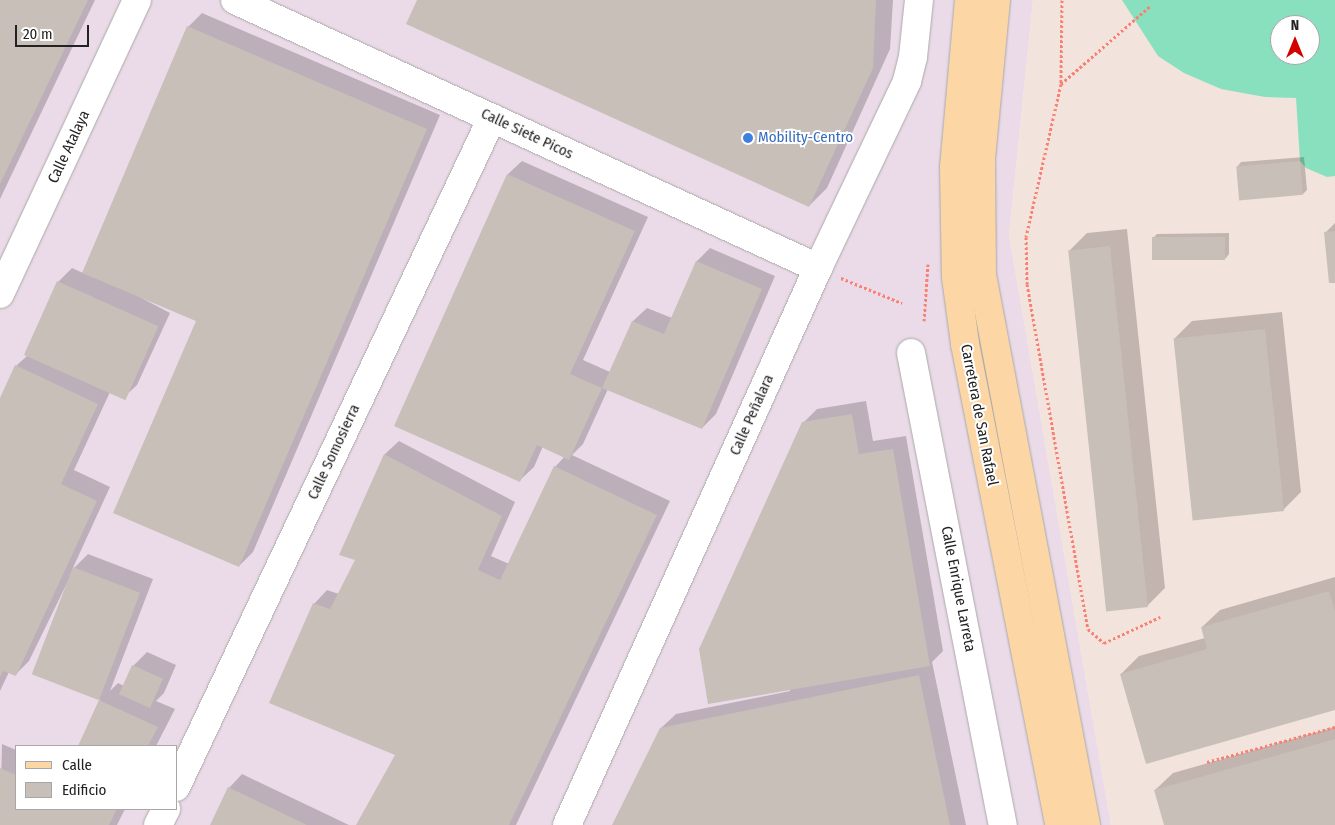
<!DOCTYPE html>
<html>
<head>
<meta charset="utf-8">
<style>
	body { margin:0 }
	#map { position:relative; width:1335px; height:825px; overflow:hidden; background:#f2efe9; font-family:"Fira Sans Condensed",sans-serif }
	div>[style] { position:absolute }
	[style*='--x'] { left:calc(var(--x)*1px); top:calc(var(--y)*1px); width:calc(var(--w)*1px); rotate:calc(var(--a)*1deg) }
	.industrial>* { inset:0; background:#ebdbe8 }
	.military>* { inset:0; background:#f3e3dd }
	.pitch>* { inset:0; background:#88e0be }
	.shadow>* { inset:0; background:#0003 }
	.building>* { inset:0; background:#c7bfb8; transform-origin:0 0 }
	.path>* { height:3px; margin-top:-1.5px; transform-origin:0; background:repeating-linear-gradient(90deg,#fa8072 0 2.5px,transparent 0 5px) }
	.roads { filter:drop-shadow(0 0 1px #a9a9a9) drop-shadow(0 0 1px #a9a9a9) }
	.minor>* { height:28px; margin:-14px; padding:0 14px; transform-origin:14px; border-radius:14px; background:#fff }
	.primary>* { height:28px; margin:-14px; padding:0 14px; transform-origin:14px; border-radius:14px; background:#fcd6a4 }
	.dots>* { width:14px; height:14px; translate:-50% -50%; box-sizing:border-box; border:2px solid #fff; border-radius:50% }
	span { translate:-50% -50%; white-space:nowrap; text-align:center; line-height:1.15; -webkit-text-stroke:4px #fff; paint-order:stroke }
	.street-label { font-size:15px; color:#222 }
	.shop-label { font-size:15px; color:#366cbe }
	.left { translate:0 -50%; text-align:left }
	.legend { position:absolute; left:15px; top:745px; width:162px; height:65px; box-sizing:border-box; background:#fff; border:1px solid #a7a7a7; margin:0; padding:6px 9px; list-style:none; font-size:15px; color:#222 }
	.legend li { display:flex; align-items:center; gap:10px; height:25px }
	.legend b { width:25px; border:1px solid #a7a7a7 }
	.north { position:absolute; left:1270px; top:15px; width:50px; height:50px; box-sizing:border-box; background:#fff; border:1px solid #a7a7a7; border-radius:50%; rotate:0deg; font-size:14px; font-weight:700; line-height:20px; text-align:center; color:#222 }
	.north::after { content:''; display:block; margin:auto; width:18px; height:22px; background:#d40000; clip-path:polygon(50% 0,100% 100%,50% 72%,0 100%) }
	.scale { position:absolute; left:15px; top:25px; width:74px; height:22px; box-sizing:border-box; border:2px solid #222; border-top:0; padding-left:6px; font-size:15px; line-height:18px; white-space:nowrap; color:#222; -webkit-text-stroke:4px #fff; paint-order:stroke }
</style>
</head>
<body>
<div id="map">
	<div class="industrial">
		<div style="clip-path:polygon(evenodd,0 0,1033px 0,1009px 235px,1111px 825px,0 825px,0 0,16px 746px,176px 746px,176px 809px,16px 809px,16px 746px)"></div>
	</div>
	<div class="military">
		<div style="clip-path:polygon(evenodd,1033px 0,1335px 0,1335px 825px,1111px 825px,1009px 235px,1033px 0,1280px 25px,1310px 25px,1310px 55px,1280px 55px,1280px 25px)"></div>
	</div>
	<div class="pitch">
		<div style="clip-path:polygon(evenodd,1122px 0,1335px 0,1335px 176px,1327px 177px,1306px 168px,1300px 161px,1296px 98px,1265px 97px,1221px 89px,1184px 73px,1158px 56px,1122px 0,1280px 25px,1310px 25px,1310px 55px,1280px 55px,1280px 25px)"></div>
	</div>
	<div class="shadow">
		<div style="clip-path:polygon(0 0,95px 0,0 199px)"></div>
		<div style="clip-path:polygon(419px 0,893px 0,890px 49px,827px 188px,809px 206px)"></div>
		<div style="clip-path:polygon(202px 13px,440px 115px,253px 552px,239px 566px,197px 321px,134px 294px,170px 313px,137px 385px,123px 398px,110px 392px,74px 470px,110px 487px,72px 570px,88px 554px,153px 579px,110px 691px,118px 683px,124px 686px,133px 666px,147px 652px,176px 665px,164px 693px,156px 701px,175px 709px,156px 746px,79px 746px,100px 699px,33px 673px,70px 577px,29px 661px,15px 675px,9px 672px,0 691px,0 401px,16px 366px,28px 355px,25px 353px,58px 282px,72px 268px,83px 273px,188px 27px)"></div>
		<div style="clip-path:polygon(1304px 157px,1307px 190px,1303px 194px,1237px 167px,1241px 162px)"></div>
		<div style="clip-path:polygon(522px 161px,648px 217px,583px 360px,610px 372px,633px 321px,647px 308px,672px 318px,697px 261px,710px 248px,775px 276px,716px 414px,702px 428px,608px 389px,583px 444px,572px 455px,670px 501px,516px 825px,357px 825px,397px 755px,314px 604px,327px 590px,339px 594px,357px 559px,341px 554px,385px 454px,399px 441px,515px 502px,491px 556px,509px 564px,555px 467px,565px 456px,543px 446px,534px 467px,520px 480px,508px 174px)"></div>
		<div style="clip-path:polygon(1335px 223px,1335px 281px,1325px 233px)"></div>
		<div style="clip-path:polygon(1127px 229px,1165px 588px,1147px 606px,1069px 251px,1087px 233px)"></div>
		<div style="clip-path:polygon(1229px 233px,1229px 254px,1225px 259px,1153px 238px,1157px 234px)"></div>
		<div style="clip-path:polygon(1282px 312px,1301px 492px,1283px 510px,1174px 339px,1192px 321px)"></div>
		<div style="clip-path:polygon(866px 401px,873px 441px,906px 436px,943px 651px,932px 662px,966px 825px,613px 825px,661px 728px,676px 714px,790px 691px,803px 423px,817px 409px)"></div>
		<div style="clip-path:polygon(1335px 577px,1335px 708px,1121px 674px,1139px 656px,1205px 638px,1202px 627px,1220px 610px)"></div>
		<div style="clip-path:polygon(1335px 727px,1335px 825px,1165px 825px,1155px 790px,1173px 773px)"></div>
		<div style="clip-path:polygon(2px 744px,16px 750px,16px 809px,125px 809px,117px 825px,0 825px)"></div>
		<div style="clip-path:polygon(242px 774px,349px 825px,211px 825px,229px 788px)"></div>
	</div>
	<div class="building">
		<div style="clip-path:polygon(0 0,88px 0,0 184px)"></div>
		<div style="clip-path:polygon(417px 0,876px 0,873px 68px,809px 207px,406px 24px)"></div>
		<div style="clip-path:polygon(187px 26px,427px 129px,239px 567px,113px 513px,196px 321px,82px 273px)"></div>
		<div style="left:1300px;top:161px;width:34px;height:64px;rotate:85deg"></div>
		<div style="clip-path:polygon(507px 174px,635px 231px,570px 374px,602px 388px,632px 321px,664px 334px,696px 261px,762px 289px,702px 429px,602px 388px,569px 460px,537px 445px,520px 482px,394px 426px)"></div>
		<div style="clip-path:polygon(1335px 231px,1335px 283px,1329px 283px,1324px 232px)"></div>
		<div style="left:1152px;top:237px;width:73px;height:23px"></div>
		<div style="left:1110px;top:246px;width:363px;height:42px;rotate:84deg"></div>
		<div style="left:57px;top:281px;width:111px;height:81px;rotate:24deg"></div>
		<div style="left:1265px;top:329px;width:183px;height:92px;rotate:84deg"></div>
		<div style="clip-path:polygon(15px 365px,98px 404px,61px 484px,97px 501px,16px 676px,3px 671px,0 677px,0 398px)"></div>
		<div style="clip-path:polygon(852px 414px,859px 454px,893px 449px,930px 666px,708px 704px,699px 649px,802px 422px)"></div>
		<div style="clip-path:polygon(384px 454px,502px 516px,478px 570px,500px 580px,554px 466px,657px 515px,509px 825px,356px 825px,395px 755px,269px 703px,313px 603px,330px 609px,355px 560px,339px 555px)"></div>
		<div style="left:73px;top:567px;width:72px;height:115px;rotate:21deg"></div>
		<div style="clip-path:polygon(1329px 591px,1335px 611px,1335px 710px,1146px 764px,1120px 674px,1207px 649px,1201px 627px)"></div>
		<div style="left:132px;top:665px;width:34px;height:32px;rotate:24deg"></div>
		<div style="clip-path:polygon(919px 675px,950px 825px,612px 825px,660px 728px)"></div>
		<div style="clip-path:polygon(99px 700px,158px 727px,148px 746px,78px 746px)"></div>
		<div style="clip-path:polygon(1335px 739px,1335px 825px,1164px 825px,1154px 790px)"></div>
		<div style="clip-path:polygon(0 768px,16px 775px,16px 809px,117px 809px,109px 825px,0 825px)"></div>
		<div style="clip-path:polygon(228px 787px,307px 825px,210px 825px)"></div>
	</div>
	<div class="path">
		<div style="--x:1062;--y:0;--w:84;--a:90.7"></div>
		<div style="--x:1061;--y:84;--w:118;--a:-41.2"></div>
		<div style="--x:1061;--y:84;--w:157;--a:102.9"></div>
		<div style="--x:1026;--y:237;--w:47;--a:88.8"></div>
		<div style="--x:1027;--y:284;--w:350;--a:80"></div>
		<div style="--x:1088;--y:629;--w:21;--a:41"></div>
		<div style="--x:1104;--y:643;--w:62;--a:-24.9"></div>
		<div style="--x:841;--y:278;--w:66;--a:22.3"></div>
		<div style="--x:924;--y:321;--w:57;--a:-86"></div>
		<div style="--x:1207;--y:762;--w:133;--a:-15.3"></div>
	</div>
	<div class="roads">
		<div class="minor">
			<div style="--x:235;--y:0;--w:642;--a:24.69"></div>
			<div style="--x:0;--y:294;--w:324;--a:-65"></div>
			<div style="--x:911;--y:353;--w:481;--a:79"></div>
			<div style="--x:176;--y:787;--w:740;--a:-64.72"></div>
			<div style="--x:158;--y:825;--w:18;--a:-63"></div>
			<div style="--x:567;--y:825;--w:611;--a:-65.74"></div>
			<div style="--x:818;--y:268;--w:207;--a:-64.5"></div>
			<div style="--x:907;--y:81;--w:25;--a:-76"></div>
			<div style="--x:913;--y:57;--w:57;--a:-84"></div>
		</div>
		<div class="primary">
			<div style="--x:969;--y:0;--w:168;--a:95.1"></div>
			<div style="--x:954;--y:167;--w:110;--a:89"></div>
			<div style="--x:956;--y:277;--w:68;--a:82.3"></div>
			<div style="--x:965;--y:344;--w:490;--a:78.9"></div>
			<div style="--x:996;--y:0;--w:161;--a:95.4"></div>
			<div style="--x:981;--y:160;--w:115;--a:89.5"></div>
			<div style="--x:982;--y:275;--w:560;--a:79.29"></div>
		</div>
	</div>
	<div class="dots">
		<div style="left:748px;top:138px;background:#3f7fe0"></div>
	</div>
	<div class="street-label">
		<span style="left:527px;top:134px;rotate:25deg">Calle Siete Picos</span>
		<span style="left:69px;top:147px;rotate:-65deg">Calle Atalaya</span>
		<span style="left:752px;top:415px;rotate:-66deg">Calle Peñalara</span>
		<span style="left:979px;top:415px;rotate:79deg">Carretera de San Rafael</span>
		<span style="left:334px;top:452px;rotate:-65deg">Calle Somosierra</span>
		<span style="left:958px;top:589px;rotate:79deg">Calle Enrique Larreta</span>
	</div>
	<div class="shop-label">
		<span class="left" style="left:758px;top:138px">Mobility-Centro</span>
	</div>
	<ul class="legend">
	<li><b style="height:6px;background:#fcd6a4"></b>Calle</li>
	<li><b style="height:14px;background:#c7bfb8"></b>Edificio</li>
	</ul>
	<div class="north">N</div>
	<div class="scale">20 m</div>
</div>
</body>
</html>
